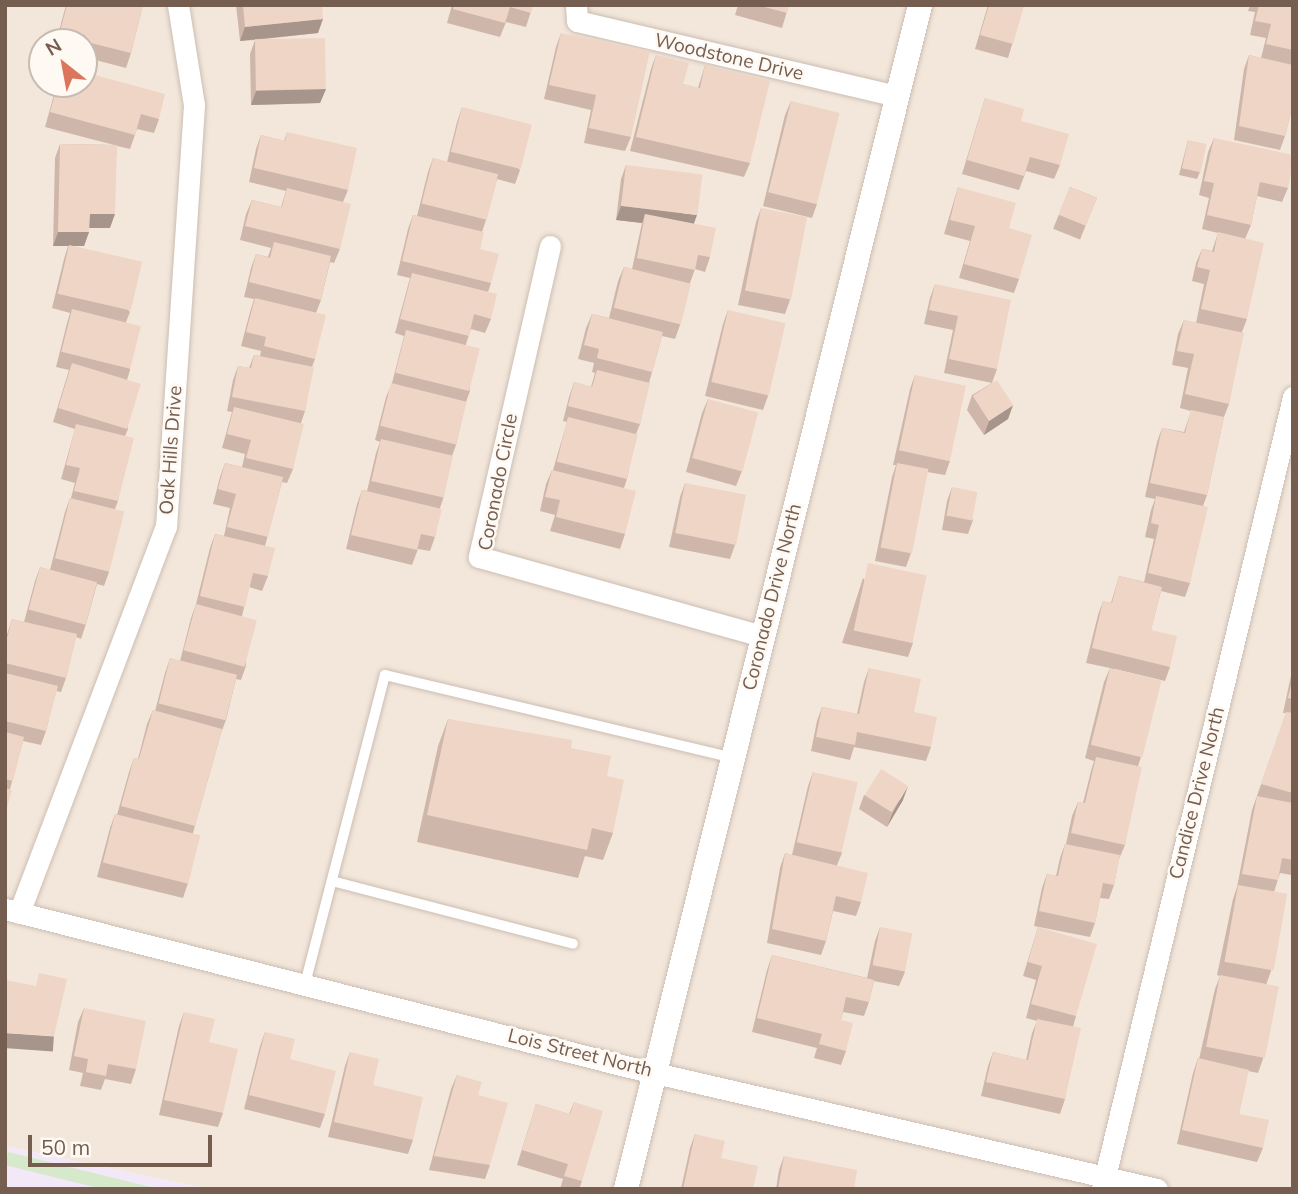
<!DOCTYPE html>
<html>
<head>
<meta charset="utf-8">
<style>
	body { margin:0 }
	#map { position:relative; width:1298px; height:1194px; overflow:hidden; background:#fbf5ec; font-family:Mulish,sans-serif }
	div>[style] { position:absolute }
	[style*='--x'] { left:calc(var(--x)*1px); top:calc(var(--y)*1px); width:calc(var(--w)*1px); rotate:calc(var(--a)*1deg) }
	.residential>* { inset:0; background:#f3e7db }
	.education>* { inset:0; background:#f2e8f8 }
	.green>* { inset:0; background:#d7e9cb }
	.roads { filter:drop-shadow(0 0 2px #cdbdb2) drop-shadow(0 0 2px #cdbdb2) }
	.service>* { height:10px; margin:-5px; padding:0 5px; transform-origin:5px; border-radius:5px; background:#fff }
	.minor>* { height:21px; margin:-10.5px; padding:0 10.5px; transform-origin:10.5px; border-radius:10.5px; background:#fff }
	.tertiary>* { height:24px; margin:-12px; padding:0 12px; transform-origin:12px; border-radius:12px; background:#fff }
	.wall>* { inset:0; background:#ceb7aa; transform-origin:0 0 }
	.shaded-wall>* { inset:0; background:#a7958b; transform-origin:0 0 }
	.building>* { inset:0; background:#efd5c6; transform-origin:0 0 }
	span { translate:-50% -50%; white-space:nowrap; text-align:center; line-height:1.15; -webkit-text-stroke:5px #fef9f3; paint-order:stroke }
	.street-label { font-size:19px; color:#755d50 }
	.frame { position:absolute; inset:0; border:7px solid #755d50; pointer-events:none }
	.north { position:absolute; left:28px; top:28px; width:70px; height:70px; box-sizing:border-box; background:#fef9f3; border:2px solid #c7bbb2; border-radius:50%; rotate:329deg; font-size:19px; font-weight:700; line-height:28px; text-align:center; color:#755d50 }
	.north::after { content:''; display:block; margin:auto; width:24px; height:32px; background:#db765c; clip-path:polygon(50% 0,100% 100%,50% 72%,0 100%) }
	.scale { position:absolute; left:28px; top:1135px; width:184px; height:32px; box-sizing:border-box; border:4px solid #755d50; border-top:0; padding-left:9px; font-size:21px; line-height:24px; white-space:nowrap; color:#755d50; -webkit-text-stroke:5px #fef9f3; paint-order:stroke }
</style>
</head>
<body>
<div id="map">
	<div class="residential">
		<div style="clip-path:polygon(evenodd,5px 5px,1293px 5px,1293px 1189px,208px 1189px,5px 1146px,5px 5px,42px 42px,84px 42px,84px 84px,42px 84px,42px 42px)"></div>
	</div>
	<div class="education">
		<div style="clip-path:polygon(5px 1146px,208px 1189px,5px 1189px)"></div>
	</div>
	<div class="green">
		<div style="clip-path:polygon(8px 1152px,159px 1189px,102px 1189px,5px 1165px)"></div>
	</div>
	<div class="roads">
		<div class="service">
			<div style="--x:332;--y:881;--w:249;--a:14.6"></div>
			<div style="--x:305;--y:984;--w:319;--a:-75.5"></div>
			<div style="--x:385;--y:675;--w:355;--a:13.4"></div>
		</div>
		<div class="minor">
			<div style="--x:576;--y:5;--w:16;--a:86"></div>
			<div style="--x:577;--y:21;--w:329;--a:13.2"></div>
			<div style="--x:550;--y:246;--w:319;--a:102.9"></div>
			<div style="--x:479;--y:557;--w:294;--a:15.6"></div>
			<div style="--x:5;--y:909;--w:640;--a:14.21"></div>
			<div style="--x:625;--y:1066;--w:546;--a:13.02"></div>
			<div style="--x:19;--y:913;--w:413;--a:-69.2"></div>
			<div style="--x:166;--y:527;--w:423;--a:-86.2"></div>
			<div style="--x:194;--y:105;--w:101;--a:-99.1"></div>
			<div style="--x:1102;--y:1189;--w:815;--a:-76.44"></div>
		</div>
		<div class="tertiary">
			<div style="--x:626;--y:1189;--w:1220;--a:-76.05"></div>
		</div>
	</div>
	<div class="wall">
		<div style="clip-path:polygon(66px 5px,143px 5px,131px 53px,126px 68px,84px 57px,84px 42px,56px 42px)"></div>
		<div style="clip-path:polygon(236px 5px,322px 5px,318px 33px,256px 40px,326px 89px,320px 103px,251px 105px,250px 54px,255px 40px,240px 41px)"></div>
		<div style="clip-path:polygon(452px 5px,533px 5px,526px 27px,506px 22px,500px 37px,447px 23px)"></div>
		<div style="clip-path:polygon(738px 5px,789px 5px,782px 28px,735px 15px)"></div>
		<div style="clip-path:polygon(988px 5px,1024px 5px,1008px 58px,975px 49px)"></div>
		<div style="clip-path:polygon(1250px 5px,1293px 5px,1293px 108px,1292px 108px,1285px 136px,1280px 150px,1234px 140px,1244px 69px,1249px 55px,1261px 58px,1266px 38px,1250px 35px,1255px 12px,1248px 11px)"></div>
		<div style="clip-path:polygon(561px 33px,631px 137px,625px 151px,584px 143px,591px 110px,544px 99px,556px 47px)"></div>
		<div style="clip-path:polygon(656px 55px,683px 84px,698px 88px,705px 65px,750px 163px,744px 177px,630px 151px,651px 69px)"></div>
		<div style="clip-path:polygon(57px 84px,84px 84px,159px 119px,154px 133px,137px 129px,130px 149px,117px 146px,110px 228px,89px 228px,89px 232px,84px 246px,74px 246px,130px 312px,126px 322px,130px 370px,127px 380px,128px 429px,125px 436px,118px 501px,115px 509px,109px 572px,104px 586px,97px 584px,86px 624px,81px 639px,76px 637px,66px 678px,61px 692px,56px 691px,46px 731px,41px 745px,23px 741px,10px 789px,5px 815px,5px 641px,12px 619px,24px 622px,35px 581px,40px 567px,50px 570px,65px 512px,70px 498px,71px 498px,75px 483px,61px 479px,75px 429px,53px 422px,69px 370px,56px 367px,67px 323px,70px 313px,52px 308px,64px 259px,68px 246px,53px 246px,55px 158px,60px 144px,114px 145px,45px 127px)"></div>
		<div style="clip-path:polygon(985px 98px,1021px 121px,1060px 165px,1054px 179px,1026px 171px,1019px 190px,962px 174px)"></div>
		<div style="clip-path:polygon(791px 101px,817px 204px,812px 218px,763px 206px,785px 115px)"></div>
		<div style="clip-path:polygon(462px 107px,520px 170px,515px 184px,497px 179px,486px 220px,482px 232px,480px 249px,491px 283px,488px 292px,491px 319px,485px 333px,471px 329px,466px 344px,470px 391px,466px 402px,456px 445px,452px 456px,443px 499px,440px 508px,435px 537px,430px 551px,418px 549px,412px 565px,346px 549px,357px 504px,362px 490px,367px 491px,376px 453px,380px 442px,375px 440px,386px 397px,392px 383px,404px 336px,395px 333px,410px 278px,397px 275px,408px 229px,413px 215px,417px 216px,428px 172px,433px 158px,447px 162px,457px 122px)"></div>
		<div style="clip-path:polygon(287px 132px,348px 190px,343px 202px,340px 249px,334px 263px,330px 262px,321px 300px,316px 313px,315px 359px,312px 367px,305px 411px,301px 423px,293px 469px,287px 483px,282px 482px,265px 546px,268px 576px,262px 591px,249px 587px,242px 616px,246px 666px,241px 680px,236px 679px,226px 720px,221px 733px,193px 833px,188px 883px,183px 898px,97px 877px,110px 828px,115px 814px,117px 815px,129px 772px,134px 758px,138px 759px,147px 724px,153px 710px,155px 711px,165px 673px,170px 658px,180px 661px,191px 618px,196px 604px,210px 548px,215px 534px,224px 536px,230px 508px,213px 504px,220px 477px,225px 463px,242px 467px,245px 454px,222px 448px,232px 412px,227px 411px,233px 380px,238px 366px,249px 368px,254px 355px,260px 356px,261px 351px,241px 346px,250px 312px,254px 299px,244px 297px,251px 268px,256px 254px,268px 257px,271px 248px,240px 240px,246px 214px,252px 200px,281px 207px,286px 191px,249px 182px,256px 149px,261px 135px,284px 141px)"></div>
		<div style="clip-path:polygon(1214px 138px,1288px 188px,1282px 202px,1257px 196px,1251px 225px,1245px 239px,1247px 319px,1242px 332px,1229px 404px,1224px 417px,1207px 495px,1203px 506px,1190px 583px,1185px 597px,1161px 591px,1151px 630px,1170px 667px,1165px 681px,1115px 669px,1141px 757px,1138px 766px,1125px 845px,1119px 859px,1114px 885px,1109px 899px,1100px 898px,1095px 923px,1090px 937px,1034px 926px,1042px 888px,1047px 874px,1056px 876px,1060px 858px,1065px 844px,1066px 844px,1072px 816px,1078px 802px,1083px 803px,1091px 771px,1094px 761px,1085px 758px,1104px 682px,1110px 668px,1086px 663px,1098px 615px,1103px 601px,1111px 603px,1119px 576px,1144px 582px,1154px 539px,1145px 537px,1151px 510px,1155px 499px,1145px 497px,1157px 442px,1162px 428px,1184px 432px,1191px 411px,1180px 408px,1188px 368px,1172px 365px,1178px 334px,1184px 320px,1196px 323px,1204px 284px,1192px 281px,1196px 263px,1202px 249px,1212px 251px,1218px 233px,1202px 229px,1209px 198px,1199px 195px,1208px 152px)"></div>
		<div style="clip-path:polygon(1188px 140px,1200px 172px,1197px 179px,1179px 175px)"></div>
		<div style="clip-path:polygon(626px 165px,694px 223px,710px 257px,705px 272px,695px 269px,690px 283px,680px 325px,675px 339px,662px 336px,649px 383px,640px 424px,636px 434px,627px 479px,624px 488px,625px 534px,620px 549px,550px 531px,555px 515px,540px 511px,546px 484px,552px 470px,553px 470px,567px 422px,563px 421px,569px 397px,574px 382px,591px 387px,595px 373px,592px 372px,594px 363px,578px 359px,586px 328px,592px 314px,609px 318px,618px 281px,624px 267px,632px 269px,642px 223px,616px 220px,621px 179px)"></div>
		<div style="clip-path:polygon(958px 187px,1009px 228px,1019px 279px,1014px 293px,959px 278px,970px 241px,944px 234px)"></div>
		<div style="left:1070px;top:187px;width:29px;height:45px;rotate:22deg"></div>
		<div style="clip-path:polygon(761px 208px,790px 300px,785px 314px,738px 305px,756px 222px)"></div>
		<div style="clip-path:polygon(935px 284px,997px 369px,992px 383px,1013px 405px,1008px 419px,984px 435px,967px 410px,972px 395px,992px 383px,944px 373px,953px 330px,924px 324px,930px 298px)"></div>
		<div style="clip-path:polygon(728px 310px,768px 396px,763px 410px,705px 396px,723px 324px)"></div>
		<div style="clip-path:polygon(915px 375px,950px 461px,945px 475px,927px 472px,911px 553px,906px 567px,875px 561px,892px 477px,896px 465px,893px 465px,910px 389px)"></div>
		<div style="clip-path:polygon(708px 399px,742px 471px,736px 486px,686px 472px,702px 413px)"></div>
		<div style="clip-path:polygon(685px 483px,735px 545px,730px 559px,669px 547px,680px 497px)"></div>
		<div style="clip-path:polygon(952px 487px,973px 520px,968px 534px,942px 530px,947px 501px)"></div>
		<div style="clip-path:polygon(863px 578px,913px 643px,908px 657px,842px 643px)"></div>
		<div style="clip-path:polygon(1293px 666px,1293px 871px,1291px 875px,1280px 873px,1274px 892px,1271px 971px,1266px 985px,1263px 1059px,1258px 1073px,1248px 1071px,1239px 1114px,1263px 1148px,1257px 1162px,1177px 1144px,1193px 1073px,1198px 1058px,1199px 1059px,1215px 989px,1220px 976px,1217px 975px,1233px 899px,1237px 887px,1252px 810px,1286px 713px,1283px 713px)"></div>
		<div style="clip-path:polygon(869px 668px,914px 712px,931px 747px,926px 761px,854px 747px,850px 760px,811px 751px,817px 721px,822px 707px,857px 714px,864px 682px)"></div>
		<div style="clip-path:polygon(448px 719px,571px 748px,607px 776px,613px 833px,603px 860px,585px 856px,578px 878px,417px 842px,438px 746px)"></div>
		<div style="clip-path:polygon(813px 772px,842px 853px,837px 865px,861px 902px,856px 916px,833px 911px,826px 941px,821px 955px,767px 943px,780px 868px,785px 853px,792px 855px,808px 786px)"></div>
		<div style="clip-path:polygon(864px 795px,903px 800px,887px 827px,859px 809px)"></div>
		<div style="clip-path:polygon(880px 927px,905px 972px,899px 986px,874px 981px,869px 1002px,864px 1016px,843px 1012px,841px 1020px,846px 1051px,841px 1065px,814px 1058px,817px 1048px,752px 1032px,767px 970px,772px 955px,867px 978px,875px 941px)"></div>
		<div style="clip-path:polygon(1038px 927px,1076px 1016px,1073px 1027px,1065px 1099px,1060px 1114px,981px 1096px,988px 1066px,993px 1052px,1026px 1060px,1032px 1033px,1037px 1021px,1026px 1018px,1036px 980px,1023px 976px)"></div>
		<div style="clip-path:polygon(84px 1008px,136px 1069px,131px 1084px,105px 1079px,101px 1090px,80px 1086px,83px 1073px,69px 1070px,78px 1022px)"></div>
		<div style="clip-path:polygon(184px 1012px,209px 1042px,223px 1113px,218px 1127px,159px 1115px,179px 1026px)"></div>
		<div style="clip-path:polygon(265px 1032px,290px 1059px,325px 1114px,320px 1128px,244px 1109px,260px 1046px)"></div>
		<div style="clip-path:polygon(350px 1052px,413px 1140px,408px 1154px,328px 1137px,345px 1066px)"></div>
		<div style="clip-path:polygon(457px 1075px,478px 1095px,490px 1165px,485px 1179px,429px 1170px,451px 1089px)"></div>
		<div style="clip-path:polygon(574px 1102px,582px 1181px,579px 1189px,560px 1189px,563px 1179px,517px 1165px,536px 1104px,569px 1114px)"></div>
		<div style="clip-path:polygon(695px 1134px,721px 1158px,753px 1189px,681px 1189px,690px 1148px)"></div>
		<div style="clip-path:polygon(784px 1156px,854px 1189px,776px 1189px,779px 1170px)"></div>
	</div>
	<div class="shaded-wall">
		<div style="clip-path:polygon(323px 19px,318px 33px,240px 41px,245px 27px)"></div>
		<div style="clip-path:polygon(326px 89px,320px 103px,251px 105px,256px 91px)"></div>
		<div style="clip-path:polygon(621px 206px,697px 215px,692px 229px,645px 214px,642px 223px,616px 220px)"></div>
		<div style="clip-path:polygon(90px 214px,115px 214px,110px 228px,85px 228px)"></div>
		<div style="clip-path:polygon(58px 232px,89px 232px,84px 246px,53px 246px)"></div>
		<div style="clip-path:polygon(1013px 405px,1008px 419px,984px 435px,989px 421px)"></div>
		<div style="clip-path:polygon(908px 786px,903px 800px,887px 827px,893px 812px)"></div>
		<div style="left:5px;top:1033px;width:49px;height:15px;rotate:4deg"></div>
	</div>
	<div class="building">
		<div style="clip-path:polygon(67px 5px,143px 5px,131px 53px,59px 35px)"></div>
		<div style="clip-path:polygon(243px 5px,322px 5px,323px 19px,245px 27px)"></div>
		<div style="clip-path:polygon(454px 5px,533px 5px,531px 13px,510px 7px,505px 23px,453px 9px)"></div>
		<div style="clip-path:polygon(757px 5px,789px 5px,787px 13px)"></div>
		<div style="clip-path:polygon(989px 5px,1024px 5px,1013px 44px,980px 35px)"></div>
		<div style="clip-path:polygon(1259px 5px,1293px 5px,1293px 50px,1266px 44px,1271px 24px,1255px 21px)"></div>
		<div style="clip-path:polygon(561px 33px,650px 51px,631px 137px,589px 128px,596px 95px,549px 85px)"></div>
		<div style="left:325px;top:38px;width:51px;height:70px;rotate:89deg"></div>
		<div style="clip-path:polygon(656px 55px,689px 63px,683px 84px,700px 88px,705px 65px,770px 81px,750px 163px,636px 137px)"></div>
		<div style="clip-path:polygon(1249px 55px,1293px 65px,1293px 103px,1285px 136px,1239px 126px)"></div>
		<div style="clip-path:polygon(84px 72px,165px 94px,159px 119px,141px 114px,135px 135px,50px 112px,58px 84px,84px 84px)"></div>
		<div style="clip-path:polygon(985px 98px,1024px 109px,1021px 121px,1069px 134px,1060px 165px,1030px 157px,1024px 176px,967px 160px)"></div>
		<div style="left:791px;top:101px;width:50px;height:94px;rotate:14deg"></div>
		<div style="left:462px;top:107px;width:72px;height:46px;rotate:14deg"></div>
		<div style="clip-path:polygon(287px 132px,357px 148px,348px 190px,254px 168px,261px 135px,285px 141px)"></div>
		<div style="clip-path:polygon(1214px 138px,1293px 155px,1293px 163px,1288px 188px,1260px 182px,1251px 225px,1207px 215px,1214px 183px,1204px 181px)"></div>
		<div style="left:1188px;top:140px;width:19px;height:29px;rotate:12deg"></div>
		<div style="clip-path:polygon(60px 144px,117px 145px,115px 214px,90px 214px,89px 232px,58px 232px)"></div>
		<div style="left:433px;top:158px;width:67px;height:47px;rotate:14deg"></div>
		<div style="left:626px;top:165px;width:77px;height:41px;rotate:7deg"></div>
		<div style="clip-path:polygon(958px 187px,1016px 203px,1009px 228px,1032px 235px,1019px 279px,964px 264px,975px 226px,950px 220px)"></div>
		<div style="left:1070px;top:187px;width:29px;height:30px;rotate:22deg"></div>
		<div style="clip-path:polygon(287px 188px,351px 204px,340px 249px,245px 226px,252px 200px,282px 207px)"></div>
		<div style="left:761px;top:208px;width:47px;height:84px;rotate:11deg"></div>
		<div style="clip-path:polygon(645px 214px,716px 228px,710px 257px,698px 255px,695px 270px,637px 258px)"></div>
		<div style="clip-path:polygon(413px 215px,484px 232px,480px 249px,499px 254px,491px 283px,402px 261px)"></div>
		<div style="clip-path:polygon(1218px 232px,1264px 243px,1247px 319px,1201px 309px,1210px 270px,1197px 267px,1202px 249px,1214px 252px)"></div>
		<div style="clip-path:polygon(274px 242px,331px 256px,321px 300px,249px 282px,256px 254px,270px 258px)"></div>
		<div style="left:69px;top:245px;width:75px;height:50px;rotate:13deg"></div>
		<div style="left:624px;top:267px;width:69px;height:42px;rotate:14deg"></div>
		<div style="clip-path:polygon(412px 273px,497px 294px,491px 319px,474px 314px,469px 336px,400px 319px)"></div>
		<div style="clip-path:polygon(935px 284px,1011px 300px,997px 369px,949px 359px,958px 316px,929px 310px)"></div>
		<div style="clip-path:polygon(255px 298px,326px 315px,315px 359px,264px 346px,266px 337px,246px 332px)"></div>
		<div style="left:72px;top:309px;width:71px;height:44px;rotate:14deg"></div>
		<div style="left:728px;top:310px;width:59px;height:74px;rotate:13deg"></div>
		<div style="clip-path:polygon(592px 314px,663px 332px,652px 372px,597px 358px,599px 349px,584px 345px)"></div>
		<div style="clip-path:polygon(1184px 320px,1244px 333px,1229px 404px,1185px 394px,1194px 354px,1177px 351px)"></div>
		<div style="left:406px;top:330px;width:76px;height:44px;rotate:14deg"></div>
		<div style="clip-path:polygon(254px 355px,314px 367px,305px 411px,232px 397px,238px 366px,251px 368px)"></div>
		<div style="left:72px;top:363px;width:72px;height:47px;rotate:17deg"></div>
		<div style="clip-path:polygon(597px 370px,650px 383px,640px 424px,568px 406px,574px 382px,592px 387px)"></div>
		<div style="left:915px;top:375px;width:52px;height:77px;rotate:12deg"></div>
		<div style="left:997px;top:380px;width:30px;height:29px;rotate:57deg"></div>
		<div style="left:391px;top:383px;width:78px;height:44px;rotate:14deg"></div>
		<div style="left:708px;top:399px;width:52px;height:61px;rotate:15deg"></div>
		<div style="clip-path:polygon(234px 407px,304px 424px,293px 469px,246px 458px,251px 440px,227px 434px)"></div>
		<div style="clip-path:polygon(1191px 410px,1224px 417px,1207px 495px,1150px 483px,1162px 428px,1185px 433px)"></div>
		<div style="left:568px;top:417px;width:72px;height:46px;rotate:14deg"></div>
		<div style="clip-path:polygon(76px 424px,134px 438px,118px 501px,74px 491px,80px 468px,66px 465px)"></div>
		<div style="left:381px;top:439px;width:74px;height:43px;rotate:13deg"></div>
		<div style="clip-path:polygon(225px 463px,283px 477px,268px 537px,227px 527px,236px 494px,218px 489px)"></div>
		<div style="left:897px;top:463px;width:32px;height:86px;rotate:11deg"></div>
		<div style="clip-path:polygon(552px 470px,636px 491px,625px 534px,556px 517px,560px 500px,545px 497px)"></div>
		<div style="left:685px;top:483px;width:62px;height:51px;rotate:11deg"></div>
		<div style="left:952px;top:487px;width:26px;height:29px;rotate:11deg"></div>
		<div style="clip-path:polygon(362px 490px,442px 509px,435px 537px,421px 534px,417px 550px,351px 535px)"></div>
		<div style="clip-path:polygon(1156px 496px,1208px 507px,1190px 583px,1148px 573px,1159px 525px,1151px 523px)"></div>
		<div style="left:70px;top:498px;width:56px;height:62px;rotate:14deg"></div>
		<div style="clip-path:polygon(215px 534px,275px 548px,268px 576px,253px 573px,245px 607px,200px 596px)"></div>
		<div style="left:868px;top:563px;width:60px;height:69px;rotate:12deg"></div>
		<div style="left:40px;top:567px;width:59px;height:44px;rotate:15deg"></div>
		<div style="clip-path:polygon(1119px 576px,1162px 587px,1151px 630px,1177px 636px,1170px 667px,1092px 648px,1103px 601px,1112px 603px)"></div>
		<div style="left:196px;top:604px;width:63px;height:48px;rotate:15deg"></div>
		<div style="clip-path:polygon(12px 619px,77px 634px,66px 678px,5px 663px,5px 646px)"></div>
		<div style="left:170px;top:658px;width:69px;height:47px;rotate:14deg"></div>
		<div style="clip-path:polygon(869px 668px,921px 679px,914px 712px,937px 717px,931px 747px,857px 732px,855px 745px,816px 737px,822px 707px,859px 714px)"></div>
		<div style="left:1110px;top:668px;width:53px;height:79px;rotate:14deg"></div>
		<div style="clip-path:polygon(5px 673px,58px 686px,46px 731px,5px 721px)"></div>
		<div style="clip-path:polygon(1293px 677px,1293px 699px,1288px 698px)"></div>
		<div style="clip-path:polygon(153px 710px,222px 729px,195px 826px,121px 806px,134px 758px,139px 759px)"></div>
		<div style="clip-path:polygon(1286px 712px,1293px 713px,1293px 793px,1261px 784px)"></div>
		<div style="clip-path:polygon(448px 719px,572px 740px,571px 748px,611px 756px,607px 776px,624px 780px,613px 833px,592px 828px,587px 850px,427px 815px)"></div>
		<div style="clip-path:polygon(5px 732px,24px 737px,13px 781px,5px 779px)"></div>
		<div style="clip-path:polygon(1096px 757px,1142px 767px,1125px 845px,1071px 833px,1078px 802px,1085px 803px)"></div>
		<div style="left:881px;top:769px;width:32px;height:31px;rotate:32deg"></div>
		<div style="left:813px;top:772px;width:46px;height:72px;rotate:13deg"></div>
		<div style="clip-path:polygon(5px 788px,12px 790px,5px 815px)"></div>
		<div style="clip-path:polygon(1257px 796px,1293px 803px,1293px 860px,1282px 858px,1278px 880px,1242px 874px)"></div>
		<div style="left:115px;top:814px;width:88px;height:50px;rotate:14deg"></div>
		<div style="clip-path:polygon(1065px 844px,1120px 855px,1114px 885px,1103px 883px,1095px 923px,1039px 911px,1047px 874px,1058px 876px)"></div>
		<div style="clip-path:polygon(785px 853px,868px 873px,861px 902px,836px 896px,826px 941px,772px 929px)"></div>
		<div style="left:1238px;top:885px;width:50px;height:78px;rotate:10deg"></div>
		<div style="left:880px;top:927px;width:33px;height:39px;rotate:11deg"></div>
		<div style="clip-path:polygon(1038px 927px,1097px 944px,1076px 1016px,1031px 1004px,1042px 966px,1028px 962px)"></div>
		<div style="clip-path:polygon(772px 955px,874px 980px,869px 1002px,846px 997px,841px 1020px,853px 1023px,846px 1051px,819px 1044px,822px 1034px,757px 1018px)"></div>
		<div style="clip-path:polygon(39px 973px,67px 979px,54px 1036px,5px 1033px,5px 980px,36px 986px)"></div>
		<div style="left:1220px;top:975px;width:60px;height:73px;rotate:11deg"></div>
		<div style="clip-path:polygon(84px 1008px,146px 1021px,136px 1069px,108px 1064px,106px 1076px,86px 1072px,88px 1059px,74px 1056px)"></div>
		<div style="clip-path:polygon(184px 1012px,215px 1019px,209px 1042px,238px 1049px,223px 1113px,164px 1100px)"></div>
		<div style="clip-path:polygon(1037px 1019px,1081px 1028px,1065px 1099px,986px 1082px,993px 1052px,1028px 1060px)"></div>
		<div style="clip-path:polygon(265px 1032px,295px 1039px,290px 1059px,336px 1071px,325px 1114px,249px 1095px)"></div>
		<div style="clip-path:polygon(350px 1052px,379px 1059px,373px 1085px,423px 1097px,413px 1140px,334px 1122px)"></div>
		<div style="clip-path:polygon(1198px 1058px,1249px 1070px,1239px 1114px,1269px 1120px,1263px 1148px,1182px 1130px)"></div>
		<div style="clip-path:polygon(457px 1075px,482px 1082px,478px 1095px,508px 1103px,490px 1165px,434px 1156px)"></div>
		<div style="clip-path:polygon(574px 1102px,603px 1111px,582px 1181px,564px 1176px,568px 1164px,522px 1150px,536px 1104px,570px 1114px)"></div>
		<div style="clip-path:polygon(695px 1134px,725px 1141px,721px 1158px,758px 1166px,753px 1189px,683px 1189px)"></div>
		<div style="clip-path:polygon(784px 1156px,857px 1170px,854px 1189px,778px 1189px)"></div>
	</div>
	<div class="street-label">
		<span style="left:729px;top:57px;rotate:13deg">Woodstone Drive</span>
		<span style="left:171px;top:450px;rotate:-86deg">Oak Hills Drive</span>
		<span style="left:498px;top:482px;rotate:-79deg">Coronado Circle</span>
		<span style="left:772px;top:597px;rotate:-76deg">Coronado Drive North</span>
		<span style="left:1197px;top:793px;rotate:-76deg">Candice Drive North</span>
		<span style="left:580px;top:1053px;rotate:14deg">Lois Street North</span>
	</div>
	<div class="frame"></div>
	<div class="north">N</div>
	<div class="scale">50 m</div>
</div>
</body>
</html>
